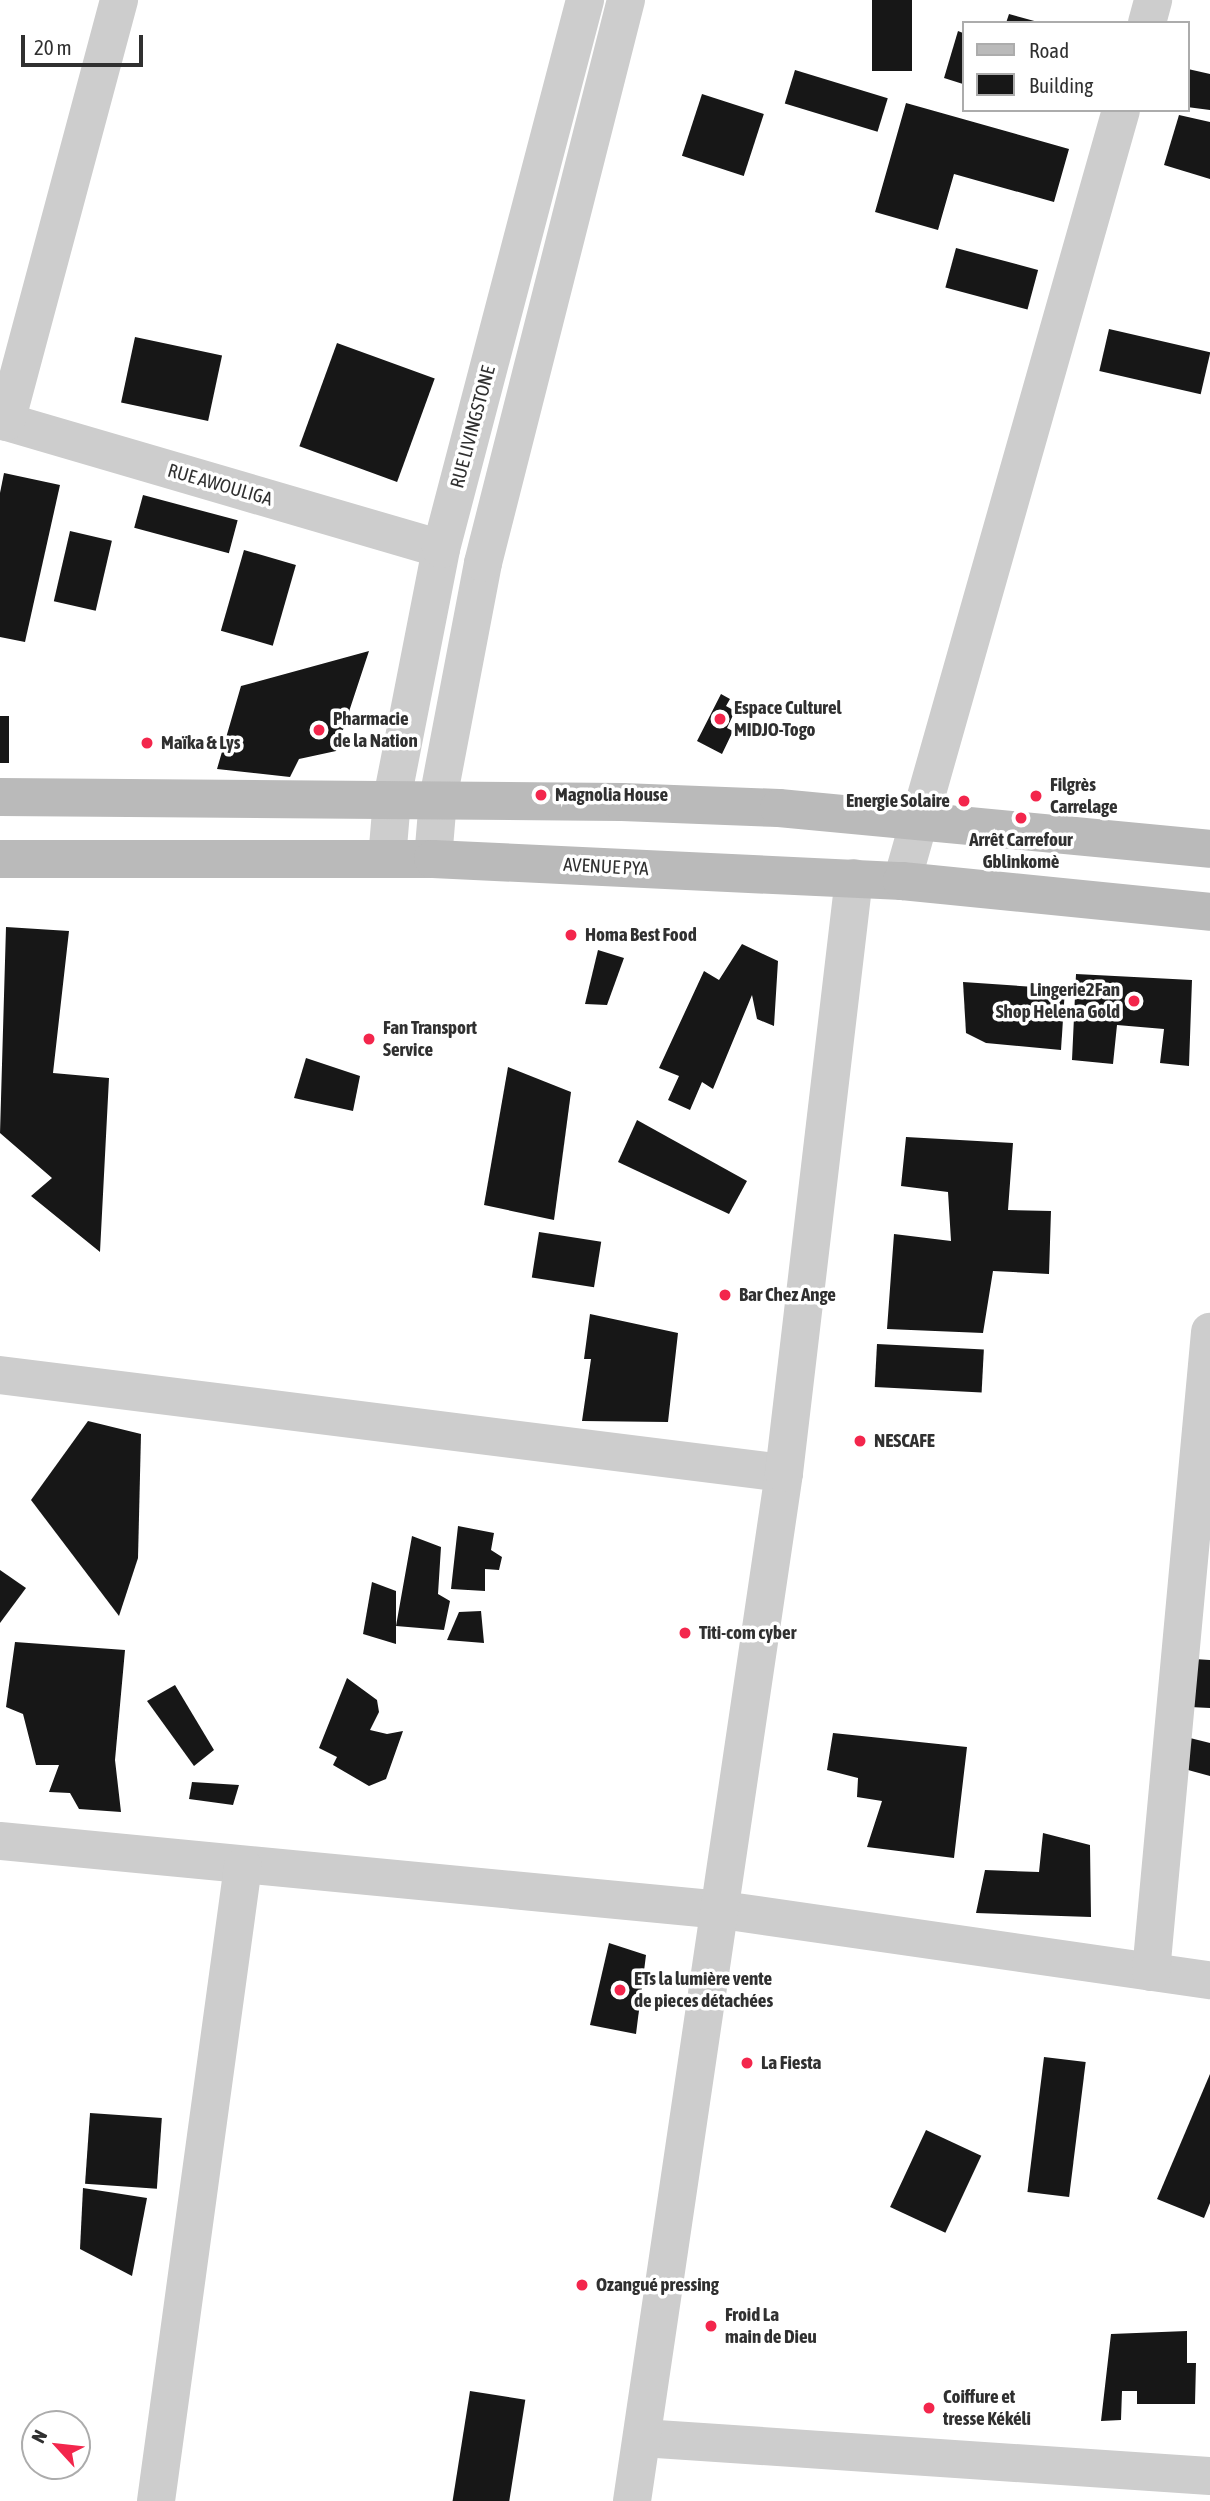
<!DOCTYPE html>
<html>
<head>
<meta charset="utf-8">
<style>
	body { margin:0 }
	#map { position:relative; width:1210px; height:2501px; overflow:hidden; background:#fff; font-family:"Asap Condensed",sans-serif }
	div>[style] { position:absolute }
	[style*='--x'] { left:calc(var(--x)*1px); top:calc(var(--y)*1px); width:calc(var(--w)*1px); rotate:calc(var(--a)*1deg) }
	.building>* { inset:0; background:#171717; transform-origin:0 0 }
	.minor>* { height:38px; margin:-19px; padding:0 19px; transform-origin:19px; border-radius:19px; background:#cdcdcd }
	.tertiary>* { height:38px; margin:-19px; padding:0 19px; transform-origin:19px; border-radius:19px; background:#cdcdcd }
	.secondary>* { height:38px; margin:-19px; padding:0 19px; transform-origin:19px; border-radius:19px; background:#bababa }
	.dots>* { width:19px; height:19px; translate:-50% -50%; box-sizing:border-box; border:4px solid #fff; border-radius:50% }
	span { translate:-50% -50%; white-space:nowrap; text-align:center; line-height:1.15; -webkit-text-stroke:7px #fff; paint-order:stroke }
	.street-label { font-size:19px; color:#303030 }
	.poi-label { font-size:19px; color:#303030; font-weight:700 }
	.left { translate:0 -50%; text-align:left }
	.right { translate:-100% -50%; text-align:right }
	.legend { position:absolute; left:962px; top:21px; width:228px; height:91px; box-sizing:border-box; background:#fff; border:2px solid #acacac; margin:0; padding:9px 12px; list-style:none; font-size:21px; color:#303030 }
	.legend li { display:flex; align-items:center; gap:14px; height:35px }
	.legend b { width:35px; border:2px solid #acacac }
	.north { position:absolute; left:21px; top:2410px; width:70px; height:70px; box-sizing:border-box; background:#fff; border:2px solid #acacac; border-radius:50%; rotate:297deg; font-size:19px; font-weight:700; line-height:28px; text-align:center; color:#303030 }
	.north::after { content:''; display:block; margin:auto; width:24px; height:32px; background:#f3264c; clip-path:polygon(50% 0,100% 100%,50% 72%,0 100%) }
	.scale { position:absolute; left:21px; top:35px; width:122px; height:32px; box-sizing:border-box; border:4px solid #303030; border-top:0; padding-left:9px; font-size:21px; line-height:24px; white-space:nowrap; color:#303030; -webkit-text-stroke:5px #fff; paint-order:stroke }
</style>
</head>
<body>
<div id="map">
	<div class="building">
		<div style="left:872px;top:0;width:40px;height:71px"></div>
		<div style="clip-path:polygon(1009px 14px,1038px 22px,1038px 23px,1006px 23px)"></div>
		<div style="clip-path:polygon(958px 31px,963px 33px,963px 84px,944px 78px)"></div>
		<div style="clip-path:polygon(1188px 69px,1210px 74px,1210px 110px,1187px 107px)"></div>
		<div style="left:795px;top:70px;width:97px;height:35px;rotate:17deg"></div>
		<div style="left:702px;top:94px;width:65px;height:65px;rotate:18deg"></div>
		<div style="clip-path:polygon(906px 103px,1069px 149px,1054px 202px,954px 174px,938px 230px,875px 212px)"></div>
		<div style="clip-path:polygon(1179px 115px,1210px 122px,1210px 179px,1164px 165px)"></div>
		<div style="left:956px;top:248px;width:85px;height:41px;rotate:15deg"></div>
		<div style="left:1109px;top:329px;width:104px;height:43px;rotate:13deg"></div>
		<div style="left:135px;top:337px;width:89px;height:67px;rotate:12deg"></div>
		<div style="left:337px;top:343px;width:104px;height:110px;rotate:20deg"></div>
		<div style="clip-path:polygon(4px 473px,60px 485px,25px 642px,0 637px,0 493px)"></div>
		<div style="left:143px;top:495px;width:98px;height:34px;rotate:15deg"></div>
		<div style="left:70px;top:531px;width:43px;height:72px;rotate:13deg"></div>
		<div style="left:244px;top:550px;width:54px;height:84px;rotate:16deg"></div>
		<div style="clip-path:polygon(369px 651px,336px 751px,299px 759px,290px 777px,217px 769px,241px 686px)"></div>
		<div style="clip-path:polygon(721px 694px,730px 699px,726px 706px,735px 711px,727px 728px,733px 731px,722px 754px,697px 741px)"></div>
		<div style="left:0;top:716px;width:9px;height:47px"></div>
		<div style="clip-path:polygon(6px 927px,69px 931px,53px 1073px,109px 1078px,100px 1252px,31px 1196px,52px 1178px,0 1133px)"></div>
		<div style="clip-path:polygon(742px 944px,778px 961px,774px 1026px,757px 1019px,752px 995px,713px 1089px,702px 1082px,690px 1110px,668px 1100px,679px 1076px,659px 1068px,704px 971px,719px 980px)"></div>
		<div style="clip-path:polygon(598px 950px,624px 958px,607px 1005px,585px 1004px)"></div>
		<div style="clip-path:polygon(1076px 974px,1192px 980px,1189px 1066px,1160px 1063px,1164px 1029px,1117px 1025px,1113px 1064px,1072px 1060px)"></div>
		<div style="clip-path:polygon(963px 982px,1065px 989px,1061px 1050px,986px 1043px,966px 1033px)"></div>
		<div style="clip-path:polygon(306px 1058px,360px 1076px,353px 1111px,294px 1098px)"></div>
		<div style="clip-path:polygon(508px 1067px,571px 1092px,554px 1220px,484px 1205px)"></div>
		<div style="clip-path:polygon(637px 1120px,747px 1181px,729px 1214px,618px 1162px)"></div>
		<div style="clip-path:polygon(906px 1137px,1013px 1143px,1008px 1210px,1051px 1211px,1049px 1274px,993px 1271px,983px 1333px,887px 1329px,894px 1234px,951px 1241px,948px 1192px,901px 1186px)"></div>
		<div style="left:539px;top:1232px;width:63px;height:46px;rotate:9deg"></div>
		<div style="clip-path:polygon(590px 1314px,678px 1333px,668px 1422px,582px 1421px,591px 1359px,584px 1359px)"></div>
		<div style="left:877px;top:1344px;width:107px;height:43px;rotate:3deg"></div>
		<div style="clip-path:polygon(88px 1421px,141px 1434px,138px 1558px,119px 1616px,31px 1500px)"></div>
		<div style="clip-path:polygon(458px 1526px,494px 1533px,491px 1550px,502px 1557px,499px 1570px,485px 1569px,485px 1591px,451px 1589px)"></div>
		<div style="clip-path:polygon(412px 1536px,441px 1547px,438px 1594px,450px 1601px,444px 1630px,396px 1626px)"></div>
		<div style="clip-path:polygon(0 1570px,26px 1588px,0 1623px)"></div>
		<div style="clip-path:polygon(372px 1582px,396px 1591px,396px 1644px,363px 1634px)"></div>
		<div style="clip-path:polygon(481px 1611px,484px 1643px,447px 1640px,459px 1612px)"></div>
		<div style="clip-path:polygon(15px 1642px,125px 1650px,115px 1760px,121px 1812px,79px 1809px,70px 1793px,49px 1792px,59px 1765px,36px 1765px,23px 1714px,6px 1707px)"></div>
		<div style="clip-path:polygon(1194px 1659px,1210px 1660px,1210px 1708px,1190px 1707px)"></div>
		<div style="clip-path:polygon(347px 1678px,377px 1700px,379px 1712px,370px 1730px,387px 1734px,403px 1731px,386px 1779px,369px 1786px,333px 1765px,337px 1757px,319px 1748px)"></div>
		<div style="clip-path:polygon(175px 1685px,214px 1750px,194px 1766px,147px 1701px)"></div>
		<div style="clip-path:polygon(833px 1733px,967px 1747px,954px 1858px,867px 1847px,882px 1801px,857px 1797px,858px 1778px,827px 1770px)"></div>
		<div style="clip-path:polygon(1190px 1738px,1210px 1743px,1210px 1776px,1188px 1770px)"></div>
		<div style="clip-path:polygon(192px 1782px,239px 1785px,233px 1805px,189px 1799px)"></div>
		<div style="clip-path:polygon(1043px 1833px,1090px 1845px,1091px 1917px,976px 1913px,985px 1870px,1039px 1872px)"></div>
		<div style="clip-path:polygon(609px 1943px,646px 1955px,636px 2034px,590px 2025px)"></div>
		<div style="left:1044px;top:2057px;width:42px;height:136px;rotate:7deg"></div>
		<div style="clip-path:polygon(1210px 2074px,1210px 2203px,1204px 2218px,1157px 2199px)"></div>
		<div style="left:90px;top:2113px;width:72px;height:71px;rotate:4deg"></div>
		<div style="left:926px;top:2130px;width:61px;height:85px;rotate:25deg"></div>
		<div style="clip-path:polygon(83px 2188px,147px 2198px,132px 2276px,80px 2249px)"></div>
		<div style="clip-path:polygon(1187px 2331px,1187px 2363px,1196px 2363px,1195px 2404px,1137px 2404px,1137px 2391px,1122px 2391px,1121px 2420px,1101px 2421px,1111px 2334px)"></div>
		<div style="left:470px;top:2391px;width:56px;height:112px;rotate:9deg"></div>
	</div>
	<div class="minor">
		<div style="--x:1147;--y:23;--w:24;--a:-75"></div>
		<div style="--x:0;--y:420;--w:459;--a:16.3"></div>
		<div style="--x:6;--y:422;--w:437;--a:-75"></div>
		<div style="--x:902;--y:881;--w:801;--a:-74.14"></div>
		<div style="--x:0;--y:1375;--w:790;--a:7.13"></div>
		<div style="--x:0;--y:1841;--w:725;--a:5.46"></div>
		<div style="--x:722;--y:1910;--w:493;--a:8.2"></div>
		<div style="--x:1151;--y:1972;--w:643;--a:-84.73"></div>
		<div style="--x:642;--y:2438;--w:569;--a:3.83"></div>
		<div style="--x:156;--y:2501;--w:641;--a:-82.2"></div>
		<div style="--x:632;--y:2501;--w:1039;--a:-81.59"></div>
		<div style="--x:784;--y:1473;--w:599;--a:-83.29"></div>
	</div>
	<div class="tertiary">
		<div style="--x:387;--y:859;--w:60;--a:-85.2"></div>
		<div style="--x:392;--y:799;--w:255;--a:-78.9"></div>
		<div style="--x:441;--y:549;--w:568;--a:-75.3"></div>
		<div style="--x:433;--y:859;--w:60;--a:-85.2"></div>
		<div style="--x:438;--y:799;--w:240;--a:-79.2"></div>
		<div style="--x:483;--y:563;--w:581;--a:-75.75"></div>
	</div>
	<div class="secondary">
		<div style="--x:0;--y:797;--w:622;--a:0.46"></div>
		<div style="--x:622;--y:802;--w:157;--a:2.2"></div>
		<div style="--x:779;--y:808;--w:433;--a:5.4"></div>
		<div style="--x:0;--y:859;--w:433;--a:0"></div>
		<div style="--x:433;--y:859;--w:470;--a:2.7"></div>
		<div style="--x:902;--y:881;--w:310;--a:5.7"></div>
	</div>
	<div class="dots">
		<div style="left:720px;top:719px;background:#f3264c"></div>
		<div style="left:319px;top:730px;background:#f3264c"></div>
		<div style="left:147px;top:743px;background:#f3264c"></div>
		<div style="left:541px;top:795px;background:#f3264c"></div>
		<div style="left:1036px;top:796px;background:#f3264c"></div>
		<div style="left:964px;top:801px;background:#f3264c"></div>
		<div style="left:1021px;top:818px;background:#f3264c"></div>
		<div style="left:571px;top:935px;background:#f3264c"></div>
		<div style="left:1134px;top:1001px;background:#f3264c"></div>
		<div style="left:369px;top:1039px;background:#f3264c"></div>
		<div style="left:725px;top:1295px;background:#f3264c"></div>
		<div style="left:860px;top:1441px;background:#f3264c"></div>
		<div style="left:685px;top:1633px;background:#f3264c"></div>
		<div style="left:620px;top:1990px;background:#f3264c"></div>
		<div style="left:747px;top:2063px;background:#f3264c"></div>
		<div style="left:582px;top:2285px;background:#f3264c"></div>
		<div style="left:711px;top:2326px;background:#f3264c"></div>
		<div style="left:929px;top:2408px;background:#f3264c"></div>
	</div>
	<div class="street-label">
		<span style="left:473px;top:427px;rotate:-75deg">RUE LIVINGSTONE</span>
		<span style="left:220px;top:485px;rotate:16deg">RUE AWOULIGA</span>
		<span style="left:606px;top:867px;rotate:3deg">AVENUE PYA</span>
	</div>
	<div class="poi-label">
		<span class="left" style="left:734px;top:719px">Espace Culturel<br>MIDJO-Togo</span>
		<span class="left" style="left:333px;top:730px">Pharmacie<br>de la Nation</span>
		<span class="left" style="left:161px;top:743px">Maïka &amp; Lys</span>
		<span class="left" style="left:1050px;top:796px">Filgrès<br>Carrelage</span>
		<span class="left" style="left:555px;top:795px">Magnolia House</span>
		<span class="right" style="left:950px;top:801px">Energie Solaire</span>
		<span style="left:1021px;top:851px">Arrêt Carrefour<br>Gblinkomè</span>
		<span class="left" style="left:585px;top:935px">Homa Best Food</span>
		<span class="right" style="left:1120px;top:1001px">Lingerie2Fan<br>Shop Helena Gold</span>
		<span class="left" style="left:383px;top:1039px">Fan Transport<br>Service</span>
		<span class="left" style="left:739px;top:1295px">Bar Chez Ange</span>
		<span class="left" style="left:874px;top:1441px">NESCAFE</span>
		<span class="left" style="left:699px;top:1633px">Titi-com cyber</span>
		<span class="left" style="left:634px;top:1990px">ETs la lumière vente<br>de pieces détachées</span>
		<span class="left" style="left:761px;top:2063px">La Fiesta</span>
		<span class="left" style="left:596px;top:2285px">Ozangué pressing</span>
		<span class="left" style="left:725px;top:2326px">Froid La<br>main de Dieu</span>
		<span class="left" style="left:943px;top:2408px">Coiffure et<br>tresse Kékéli</span>
	</div>
	<ul class="legend">
	<li><b style="height:9px;background:#bababa"></b>Road</li>
	<li><b style="height:19px;background:#171717"></b>Building</li>
	</ul>
	<div class="north">N</div>
	<div class="scale">20 m</div>
</div>
</body>
</html>
